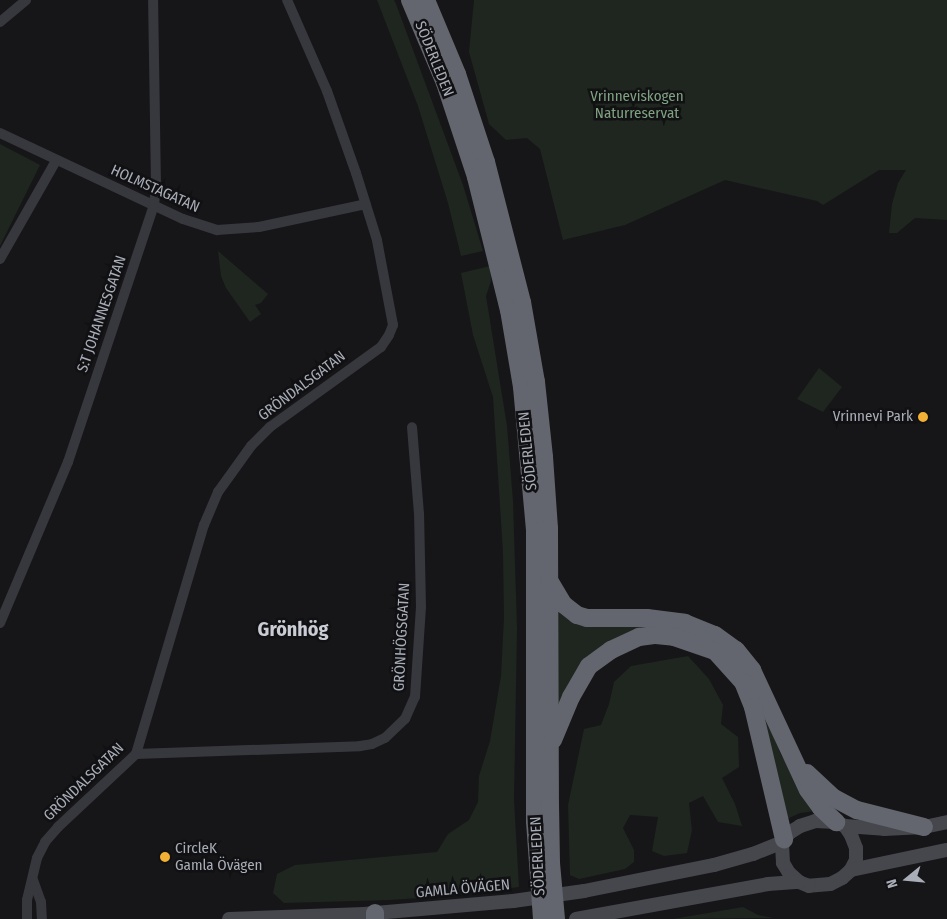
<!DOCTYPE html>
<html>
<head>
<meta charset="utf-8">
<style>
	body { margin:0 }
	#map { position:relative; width:947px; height:919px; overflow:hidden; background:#161618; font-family:"Fira Sans Condensed",sans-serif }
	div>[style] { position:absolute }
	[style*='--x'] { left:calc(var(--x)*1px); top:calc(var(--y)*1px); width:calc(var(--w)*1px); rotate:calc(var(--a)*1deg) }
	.green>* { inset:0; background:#1e261f }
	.street>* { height:10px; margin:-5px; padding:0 5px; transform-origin:5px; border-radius:5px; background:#37383d }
	.secondary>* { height:14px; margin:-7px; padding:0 7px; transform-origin:7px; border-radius:7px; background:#45474d }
	.highway>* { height:18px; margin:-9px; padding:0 9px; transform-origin:9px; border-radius:9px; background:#63666e }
	.dots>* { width:14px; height:14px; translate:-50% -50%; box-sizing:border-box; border:2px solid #111113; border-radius:50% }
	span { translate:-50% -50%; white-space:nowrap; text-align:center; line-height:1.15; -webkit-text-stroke:5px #111113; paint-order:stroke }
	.street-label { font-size:15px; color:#a8adb8 }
	.park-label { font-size:15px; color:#7fa381 }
	.poi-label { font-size:15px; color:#a8adb8 }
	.right { translate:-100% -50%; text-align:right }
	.left { translate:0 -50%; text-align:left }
	.district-label { font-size:20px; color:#c9ccd4; font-weight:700 }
	.north { position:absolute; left:882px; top:854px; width:50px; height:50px; -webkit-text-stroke:4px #111113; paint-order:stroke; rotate:253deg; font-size:14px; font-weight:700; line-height:20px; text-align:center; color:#a8adb8 }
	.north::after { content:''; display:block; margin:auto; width:18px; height:22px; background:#a8adb8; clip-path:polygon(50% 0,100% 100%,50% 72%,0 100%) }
</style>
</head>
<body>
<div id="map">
	<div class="green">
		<div style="clip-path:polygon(377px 0,394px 0,396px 4px,463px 185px,483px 251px,461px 256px,448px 203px,418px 106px)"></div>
		<div style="clip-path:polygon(474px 0,947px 0,947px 220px,915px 218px,897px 233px,889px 233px,892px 204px,898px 183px,906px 170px,879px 170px,823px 205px,817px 201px,725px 180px,625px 225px,563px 240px,540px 149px,527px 138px,506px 140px,489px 124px,469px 52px)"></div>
		<div style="clip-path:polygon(0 144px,40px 165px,0 246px)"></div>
		<div style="clip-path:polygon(218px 251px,268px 294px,261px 303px,255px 305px,261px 314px,250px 322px,226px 288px,221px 276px)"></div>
		<div style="clip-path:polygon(490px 266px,491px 281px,486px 296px,507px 426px,513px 501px,517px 628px,514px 800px,519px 887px,452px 896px,389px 900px,284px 903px,273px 893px,277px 874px,295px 865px,437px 852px,448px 834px,469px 820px,478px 802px,479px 776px,490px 741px,501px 676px,504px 618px,503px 552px,493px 397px,473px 335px,461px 273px)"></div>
		<div style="clip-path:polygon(819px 368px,842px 387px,823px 412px,797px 399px)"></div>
		<div style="clip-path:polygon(556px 608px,571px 621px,581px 624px,653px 624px,679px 627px,699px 632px,722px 645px,741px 665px,753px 683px,781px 755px,815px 811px,800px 813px,787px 819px,754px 697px,741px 673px,723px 652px,701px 639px,679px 632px,656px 630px,633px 632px,611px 641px,592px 655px,575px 675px,558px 713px)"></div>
		<div style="clip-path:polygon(688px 656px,709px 679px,723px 705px,721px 724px,738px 737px,739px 767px,722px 778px,735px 804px,742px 826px,718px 822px,703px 796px,689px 803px,692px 830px,687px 853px,664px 856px,652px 851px,658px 817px,630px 815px,623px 828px,634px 850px,634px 862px,625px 869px,579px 879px,570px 875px,568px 805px,584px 729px,601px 725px,609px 704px,614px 682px,631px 666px)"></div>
		<div style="clip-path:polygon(743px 907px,758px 915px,773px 918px,673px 919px)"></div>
	</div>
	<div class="street">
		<div style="--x:0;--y:22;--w:34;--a:-40"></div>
		<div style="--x:0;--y:133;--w:202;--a:25.2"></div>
		<div style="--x:183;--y:219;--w:36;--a:18"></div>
		<div style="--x:217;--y:230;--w:42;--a:-4.1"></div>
		<div style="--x:259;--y:227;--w:109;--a:-12.1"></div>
		<div style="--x:0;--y:259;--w:113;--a:-60.3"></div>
		<div style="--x:0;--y:623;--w:175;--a:-67.1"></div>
		<div style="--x:68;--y:462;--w:271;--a:-71.5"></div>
		<div style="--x:154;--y:205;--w:19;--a:-84"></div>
		<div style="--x:156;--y:186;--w:186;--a:-90.9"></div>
		<div style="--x:136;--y:754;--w:224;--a:-2"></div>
		<div style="--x:360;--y:746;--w:12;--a:-9"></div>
		<div style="--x:372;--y:744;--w:14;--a:-25"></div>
		<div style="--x:385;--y:738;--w:28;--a:-44"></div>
		<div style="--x:405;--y:719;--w:24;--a:-66"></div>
		<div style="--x:415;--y:697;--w:90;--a:-86.2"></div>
		<div style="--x:421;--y:607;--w:93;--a:-91.2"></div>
		<div style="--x:419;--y:514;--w:87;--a:-94.6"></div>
		<div style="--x:33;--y:880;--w:23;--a:70"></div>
		<div style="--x:41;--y:902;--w:17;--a:87"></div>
		<div style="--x:27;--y:919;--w:19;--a:-90"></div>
		<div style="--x:27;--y:900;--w:43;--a:-76.6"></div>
		<div style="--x:37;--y:858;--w:18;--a:-63"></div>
		<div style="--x:45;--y:842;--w:20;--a:-49"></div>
		<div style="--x:58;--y:827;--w:107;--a:-43.1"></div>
		<div style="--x:136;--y:754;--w:239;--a:-73.5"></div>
		<div style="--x:204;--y:525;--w:36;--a:-67"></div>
		<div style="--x:218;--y:492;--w:57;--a:-54.3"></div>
		<div style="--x:251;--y:446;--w:27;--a:-45"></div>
		<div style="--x:270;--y:427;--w:137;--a:-35.8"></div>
		<div style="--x:381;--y:347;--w:14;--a:-56"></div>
		<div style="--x:389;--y:335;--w:11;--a:-68"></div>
		<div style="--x:393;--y:325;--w:86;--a:-100.7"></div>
		<div style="--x:377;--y:240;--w:70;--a:-107.4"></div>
		<div style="--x:356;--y:173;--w:87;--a:-109.5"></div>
		<div style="--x:327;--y:91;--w:99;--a:-113.7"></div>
	</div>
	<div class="secondary">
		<div style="--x:815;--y:821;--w:21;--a:3"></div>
		<div style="--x:836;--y:822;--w:10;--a:24"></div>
		<div style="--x:845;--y:826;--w:11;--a:56"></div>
		<div style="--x:851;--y:835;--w:14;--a:69"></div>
		<div style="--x:856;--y:848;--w:12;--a:90"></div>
		<div style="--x:856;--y:860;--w:11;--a:117"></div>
		<div style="--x:851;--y:870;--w:12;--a:138"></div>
		<div style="--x:842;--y:878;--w:13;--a:153"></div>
		<div style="--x:830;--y:884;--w:21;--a:175"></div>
		<div style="--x:809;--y:886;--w:11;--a:-158"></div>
		<div style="--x:799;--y:882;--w:13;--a:-138"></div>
		<div style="--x:789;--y:873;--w:12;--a:-121"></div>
		<div style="--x:783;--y:863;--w:21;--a:-93"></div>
		<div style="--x:782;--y:842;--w:11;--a:-52"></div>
		<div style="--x:789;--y:833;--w:13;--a:-32"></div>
		<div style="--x:800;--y:826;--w:16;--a:-18"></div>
		<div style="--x:845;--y:826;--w:39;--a:4"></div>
		<div style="--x:884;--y:829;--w:40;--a:-2.9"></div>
		<div style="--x:924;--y:827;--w:24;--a:-12"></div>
		<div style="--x:851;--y:870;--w:98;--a:-11.8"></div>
		<div style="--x:229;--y:919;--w:135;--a:-2.1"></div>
		<div style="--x:364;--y:914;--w:150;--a:-5"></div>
		<div style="--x:513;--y:901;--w:72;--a:-8"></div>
		<div style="--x:584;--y:891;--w:133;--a:-11.3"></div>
		<div style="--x:714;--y:865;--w:41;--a:-15.8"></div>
		<div style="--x:753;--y:854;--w:31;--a:-22"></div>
		<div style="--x:576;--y:919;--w:195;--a:-10.3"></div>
		<div style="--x:768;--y:884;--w:31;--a:-4"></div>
	</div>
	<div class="highway">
		<div style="--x:410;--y:0;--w:90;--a:67.1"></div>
		<div style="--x:445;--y:83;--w:99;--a:71.7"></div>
		<div style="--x:476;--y:177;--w:137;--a:76.1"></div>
		<div style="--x:509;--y:310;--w:78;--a:80.4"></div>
		<div style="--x:522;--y:387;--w:145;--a:84.8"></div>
		<div style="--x:535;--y:531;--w:290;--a:90"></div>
		<div style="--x:535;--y:821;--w:98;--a:85.9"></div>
		<div style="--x:426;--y:0;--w:80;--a:67.3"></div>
		<div style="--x:457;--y:74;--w:93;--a:71.8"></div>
		<div style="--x:486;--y:162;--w:145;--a:75.6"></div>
		<div style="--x:522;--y:302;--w:81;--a:80.1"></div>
		<div style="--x:536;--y:382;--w:75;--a:83.9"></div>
		<div style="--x:544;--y:457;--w:71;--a:86"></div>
		<div style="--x:549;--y:528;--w:277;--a:89.8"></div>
		<div style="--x:550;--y:805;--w:58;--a:89"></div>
		<div style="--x:551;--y:863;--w:56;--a:84.9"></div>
		<div style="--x:550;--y:582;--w:26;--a:59"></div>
		<div style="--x:563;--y:604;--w:18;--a:38"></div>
		<div style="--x:577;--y:615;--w:10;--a:17"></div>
		<div style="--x:587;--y:618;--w:60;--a:0"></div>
		<div style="--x:647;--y:618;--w:38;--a:7"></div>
		<div style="--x:685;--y:623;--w:32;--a:22"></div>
		<div style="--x:715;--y:635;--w:26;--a:36"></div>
		<div style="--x:736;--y:650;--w:26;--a:51"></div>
		<div style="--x:752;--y:670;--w:132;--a:65"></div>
		<div style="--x:808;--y:790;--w:22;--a:54"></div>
		<div style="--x:821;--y:808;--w:21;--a:43"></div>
		<div style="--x:553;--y:740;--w:47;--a:-67.3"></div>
		<div style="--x:571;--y:697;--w:36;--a:-60"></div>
		<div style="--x:589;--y:666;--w:27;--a:-36"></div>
		<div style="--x:611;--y:650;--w:31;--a:-25"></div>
		<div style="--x:639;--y:637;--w:17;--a:-7"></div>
		<div style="--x:656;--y:635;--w:18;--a:6"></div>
		<div style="--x:674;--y:637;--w:43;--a:18.9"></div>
		<div style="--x:715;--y:651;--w:42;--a:47.9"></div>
		<div style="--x:743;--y:682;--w:27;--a:68"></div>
		<div style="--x:753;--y:707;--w:136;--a:76.8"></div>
		<div style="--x:807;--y:773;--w:37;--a:43"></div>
		<div style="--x:834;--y:798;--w:26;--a:28"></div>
		<div style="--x:857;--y:810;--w:69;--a:14.2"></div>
		<div style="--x:375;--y:913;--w:6;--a:90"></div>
	</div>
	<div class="dots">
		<div style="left:923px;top:417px;background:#f2b134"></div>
		<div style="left:165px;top:857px;background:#f2b134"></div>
	</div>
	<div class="street-label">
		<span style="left:434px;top:59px;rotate:68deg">SÖDERLEDEN</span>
		<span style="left:155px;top:189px;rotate:24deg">HOLMSTAGATAN</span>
		<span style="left:102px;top:314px;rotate:-71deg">S:T JOHANNESGATAN</span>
		<span style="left:302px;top:386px;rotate:-37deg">GRÖNDALSGATAN</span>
		<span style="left:528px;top:451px;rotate:-96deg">SÖDERLEDEN</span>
		<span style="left:402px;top:637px;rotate:-87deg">GRÖNHÖGSGATAN</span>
		<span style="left:84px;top:782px;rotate:-44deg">GRÖNDALSGATAN</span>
		<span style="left:538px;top:856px;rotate:-93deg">SÖDERLEDEN</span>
		<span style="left:463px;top:889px;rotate:-5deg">GAMLA ÖVÄGEN</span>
	</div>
	<div class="park-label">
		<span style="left:637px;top:105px">Vrinneviskogen<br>Naturreservat</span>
	</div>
	<div class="poi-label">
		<span class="right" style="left:913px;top:417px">Vrinnevi Park</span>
		<span class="left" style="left:175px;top:857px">CircleK<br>Gamla Övägen</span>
	</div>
	<div class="district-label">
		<span style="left:293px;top:629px">Grönhög</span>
	</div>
	<div class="north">N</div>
</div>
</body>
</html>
